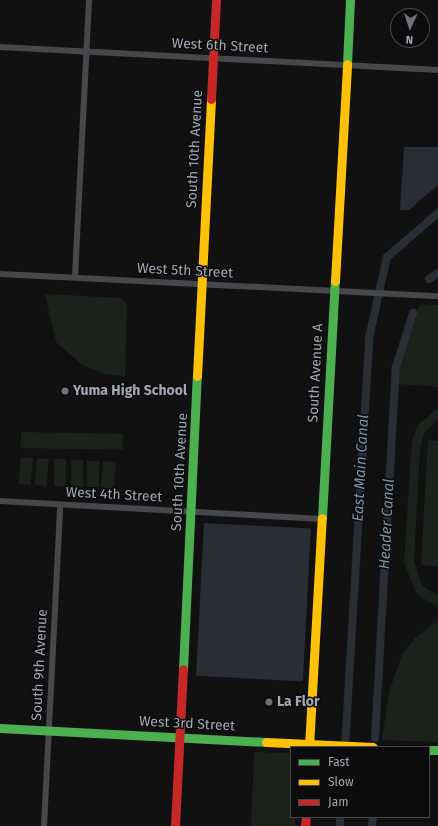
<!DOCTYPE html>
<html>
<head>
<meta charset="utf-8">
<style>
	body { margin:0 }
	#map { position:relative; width:438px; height:826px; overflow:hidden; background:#111112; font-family:"Fira Sans",sans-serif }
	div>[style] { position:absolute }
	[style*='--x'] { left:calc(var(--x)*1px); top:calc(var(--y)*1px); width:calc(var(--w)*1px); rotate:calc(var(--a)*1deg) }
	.green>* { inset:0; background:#1b221c; transform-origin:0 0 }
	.water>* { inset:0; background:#282e34; transform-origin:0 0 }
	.canal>* { height:8px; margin:-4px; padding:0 4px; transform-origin:4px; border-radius:4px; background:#282e34 }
	.street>* { height:6px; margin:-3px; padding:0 3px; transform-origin:3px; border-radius:3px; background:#46474a }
	.fast>* { height:9px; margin:-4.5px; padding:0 4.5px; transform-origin:4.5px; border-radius:4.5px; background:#4caf50 }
	.slow>* { height:9px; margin:-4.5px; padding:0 4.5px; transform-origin:4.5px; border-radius:4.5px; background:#ffc107 }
	.jam>* { height:9px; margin:-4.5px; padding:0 4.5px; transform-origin:4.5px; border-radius:4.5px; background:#c62828 }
	.dots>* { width:11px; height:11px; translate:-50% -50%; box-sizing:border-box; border:2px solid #0c0c0d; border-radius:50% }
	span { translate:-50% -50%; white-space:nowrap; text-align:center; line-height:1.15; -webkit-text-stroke:3px #0c0c0d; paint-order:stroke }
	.street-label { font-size:14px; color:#a2a7b3 }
	.poi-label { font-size:14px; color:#a2a7b3; font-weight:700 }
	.left { translate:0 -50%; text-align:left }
	.water-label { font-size:15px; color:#7996ae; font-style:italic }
	.legend { position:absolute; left:290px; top:746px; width:140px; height:72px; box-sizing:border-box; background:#0c0c0d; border:1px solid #484a4f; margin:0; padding:5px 7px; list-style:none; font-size:12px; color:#a2a7b3 }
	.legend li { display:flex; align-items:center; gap:8px; height:20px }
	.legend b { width:20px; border:1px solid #484a4f }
	.north { position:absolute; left:390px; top:8px; width:40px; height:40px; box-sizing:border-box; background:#0c0c0d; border:1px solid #484a4f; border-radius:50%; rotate:183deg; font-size:11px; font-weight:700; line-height:16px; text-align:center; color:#a2a7b3 }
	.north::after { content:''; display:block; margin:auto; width:14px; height:18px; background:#6f727b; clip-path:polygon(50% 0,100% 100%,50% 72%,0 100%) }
</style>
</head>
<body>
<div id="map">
	<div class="green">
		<div style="clip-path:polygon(45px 294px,121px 298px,127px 305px,125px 376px,104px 374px,81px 364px,56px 342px)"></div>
		<div style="clip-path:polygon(420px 304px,438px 305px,438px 387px,398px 384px,399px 366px)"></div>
		<div style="clip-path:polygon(438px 408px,438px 419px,424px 433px,420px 448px,414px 561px,422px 585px,438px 596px,438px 607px,417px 594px,404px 563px,412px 440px,418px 425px)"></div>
		<div style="left:21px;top:432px;width:102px;height:16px;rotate:1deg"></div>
		<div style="clip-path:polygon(428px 440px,438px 441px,438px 566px,421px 565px)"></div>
		<div style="left:21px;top:457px;width:12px;height:27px;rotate:5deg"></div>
		<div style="left:37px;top:458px;width:12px;height:27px;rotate:5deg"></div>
		<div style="left:54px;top:459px;width:12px;height:27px"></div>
		<div style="left:71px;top:460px;width:12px;height:27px"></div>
		<div style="left:87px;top:461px;width:12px;height:26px"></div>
		<div style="left:103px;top:461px;width:13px;height:27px;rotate:4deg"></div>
		<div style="clip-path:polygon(438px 621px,438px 742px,382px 740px,389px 692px,402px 655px,415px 638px)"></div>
		<div style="clip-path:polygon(254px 752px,291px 753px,291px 817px,296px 817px,295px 826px,251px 826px)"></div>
	</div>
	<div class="water">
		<div style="clip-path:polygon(404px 147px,438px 147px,438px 185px,409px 210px,400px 210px)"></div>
		<div style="left:204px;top:523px;width:107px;height:153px;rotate:3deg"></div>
	</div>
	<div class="canal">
		<div style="--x:429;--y:279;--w:11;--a:-34"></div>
		<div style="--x:375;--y:738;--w:372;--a:-86.8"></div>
		<div style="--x:396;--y:367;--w:57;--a:-72.5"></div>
		<div style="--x:345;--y:747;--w:410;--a:-86.6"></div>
		<div style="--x:369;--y:338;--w:83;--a:-77.5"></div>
		<div style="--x:387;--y:257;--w:67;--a:-40.8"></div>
		<div style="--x:340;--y:826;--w:9;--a:-90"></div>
		<div style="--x:372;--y:826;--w:9;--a:-84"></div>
	</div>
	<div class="street">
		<div style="--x:0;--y:47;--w:439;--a:3"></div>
		<div style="--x:0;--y:274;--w:439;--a:2.9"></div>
		<div style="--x:75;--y:277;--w:277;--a:-87.1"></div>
		<div style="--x:0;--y:501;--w:323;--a:3.2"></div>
		<div style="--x:44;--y:826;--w:321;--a:-87.1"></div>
	</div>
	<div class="fast">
		<div style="--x:347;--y:64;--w:64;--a:-87.3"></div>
		<div style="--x:322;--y:518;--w:237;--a:-86.9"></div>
		<div style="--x:183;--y:669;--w:293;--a:-87.3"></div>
		<div style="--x:0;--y:728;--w:266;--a:3"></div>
		<div style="--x:429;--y:750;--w:9;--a:0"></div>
	</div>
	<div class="slow">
		<div style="--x:335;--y:281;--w:217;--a:-86.8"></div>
		<div style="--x:197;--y:376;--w:277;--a:-87.1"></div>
		<div style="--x:266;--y:742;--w:107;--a:2.7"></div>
		<div style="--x:309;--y:747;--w:229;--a:-86.8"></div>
	</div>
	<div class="jam">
		<div style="--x:211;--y:99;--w:99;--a:-87.1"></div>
		<div style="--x:175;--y:826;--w:157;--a:-87.1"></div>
		<div style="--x:305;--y:826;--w:9;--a:-84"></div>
	</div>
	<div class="dots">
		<div style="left:65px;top:391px;background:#6f727b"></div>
		<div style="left:269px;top:702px;background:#6f727b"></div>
	</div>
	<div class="street-label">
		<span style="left:220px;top:46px;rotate:3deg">West 6th Street</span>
		<span style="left:195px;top:149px;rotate:-87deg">South 10th Avenue</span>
		<span style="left:185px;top:271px;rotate:3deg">West 5th Street</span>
		<span style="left:316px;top:373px;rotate:-87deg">South Avenue A</span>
		<span style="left:180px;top:472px;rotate:-87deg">South 10th Avenue</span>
		<span style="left:114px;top:495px;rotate:3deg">West 4th Street</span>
		<span style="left:40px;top:665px;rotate:-87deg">South 9th Avenue</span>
		<span style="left:187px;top:724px;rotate:3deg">West 3rd Street</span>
	</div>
	<div class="poi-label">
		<span class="left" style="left:73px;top:391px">Yuma High School</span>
		<span class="left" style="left:277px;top:702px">La Flor</span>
	</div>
	<div class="water-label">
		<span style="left:361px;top:468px;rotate:-87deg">East Main Canal</span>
		<span style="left:387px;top:524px;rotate:-87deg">Header Canal</span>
	</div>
	<ul class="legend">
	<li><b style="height:5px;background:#4caf50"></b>Fast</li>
	<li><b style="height:5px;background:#ffc107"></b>Slow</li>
	<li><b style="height:5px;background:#c62828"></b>Jam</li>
	</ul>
	<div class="north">N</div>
</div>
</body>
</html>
